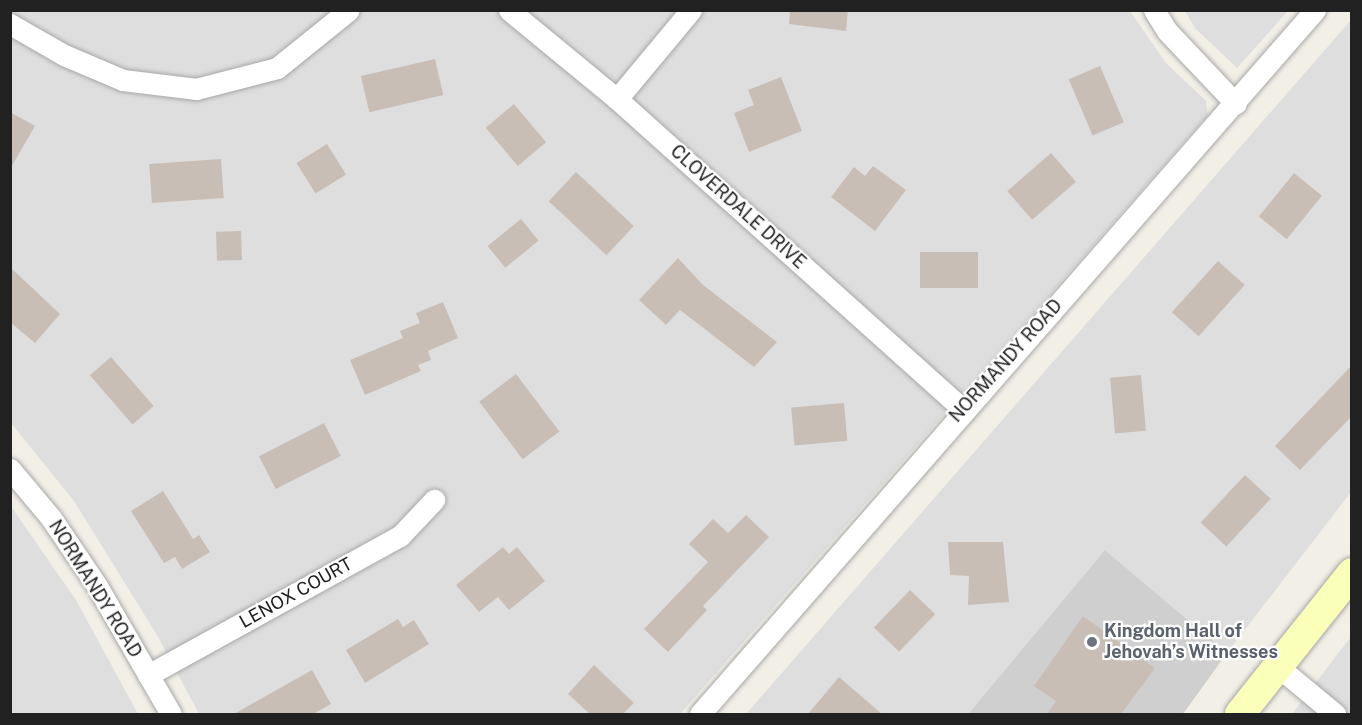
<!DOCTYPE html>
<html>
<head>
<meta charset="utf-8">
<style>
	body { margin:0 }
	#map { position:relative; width:1362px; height:725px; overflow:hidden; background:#f2efe7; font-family:"Public Sans",sans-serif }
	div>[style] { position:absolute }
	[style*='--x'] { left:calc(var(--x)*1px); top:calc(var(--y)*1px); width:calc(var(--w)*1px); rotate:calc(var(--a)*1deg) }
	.residential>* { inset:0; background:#dfdede }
	.religious>* { inset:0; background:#cfcfcf }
	.building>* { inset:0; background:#c8beb6; transform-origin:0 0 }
	.roads { filter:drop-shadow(0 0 2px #a8a8a8) drop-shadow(0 0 2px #a8a8a8) }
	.minor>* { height:21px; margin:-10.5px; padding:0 10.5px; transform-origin:10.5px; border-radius:10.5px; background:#fff }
	.secondary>* { height:30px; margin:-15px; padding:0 15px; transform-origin:15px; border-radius:15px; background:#faffb9 }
	.dots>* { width:16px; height:16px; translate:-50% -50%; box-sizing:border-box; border:3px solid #fff; border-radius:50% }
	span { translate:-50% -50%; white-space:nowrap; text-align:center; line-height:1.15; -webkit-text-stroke:4.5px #fff; paint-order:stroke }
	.street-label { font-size:18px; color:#212121 }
	.worship-label { font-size:18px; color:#5b616d; font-weight:700 }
	.left { translate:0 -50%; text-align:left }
	.frame { position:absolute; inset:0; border:12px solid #212121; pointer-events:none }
</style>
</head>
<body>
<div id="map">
	<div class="residential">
		<div style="clip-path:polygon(10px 11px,1130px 11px,1166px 63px,1206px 101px,1208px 115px,680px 714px,199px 714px,157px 635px,74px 501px,11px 423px)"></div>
		<div style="clip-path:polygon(1185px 11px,1288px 11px,1237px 68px,1195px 28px)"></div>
		<div style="clip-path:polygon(1351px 20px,1351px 492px,1227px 653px,1105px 550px,968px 714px,746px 714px)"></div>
		<div style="clip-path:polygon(10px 505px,76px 600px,138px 714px,11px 714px)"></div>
		<div style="clip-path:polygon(1351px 637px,1351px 714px,1292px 714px,1333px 660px)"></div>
	</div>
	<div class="religious">
		<div style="clip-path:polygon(1105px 550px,1227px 653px,1183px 714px,968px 714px)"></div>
	</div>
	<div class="building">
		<div style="clip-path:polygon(790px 10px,848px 10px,846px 31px,789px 24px)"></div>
		<div style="left:435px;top:59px;width:37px;height:76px;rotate:77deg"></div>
		<div style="left:1100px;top:66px;width:61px;height:34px;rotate:67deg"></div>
		<div style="clip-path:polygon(781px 77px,802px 131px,749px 152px,734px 113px,754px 105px,748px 90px)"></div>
		<div style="left:514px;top:104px;width:50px;height:37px;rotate:50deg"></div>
		<div style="clip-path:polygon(10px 112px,35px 126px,10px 169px)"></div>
		<div style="left:327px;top:144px;width:36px;height:36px;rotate:58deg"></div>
		<div style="left:1051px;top:153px;width:38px;height:58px;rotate:49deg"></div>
		<div style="left:221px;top:159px;width:39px;height:72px;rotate:86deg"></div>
		<div style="clip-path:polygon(873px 166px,906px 190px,875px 231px,831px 197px,854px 167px,865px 176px)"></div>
		<div style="left:576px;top:172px;width:79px;height:40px;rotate:43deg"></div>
		<div style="left:1294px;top:173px;width:36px;height:56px;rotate:39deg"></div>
		<div style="left:521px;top:219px;width:28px;height:43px;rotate:51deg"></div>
		<div style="left:241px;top:231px;width:29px;height:25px;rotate:88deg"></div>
		<div style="left:978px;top:252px;width:36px;height:58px;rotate:90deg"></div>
		<div style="clip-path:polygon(678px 258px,703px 285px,777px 342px,754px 367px,680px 310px,666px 325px,639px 300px)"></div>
		<div style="left:1218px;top:261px;width:36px;height:69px;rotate:42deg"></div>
		<div style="clip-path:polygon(10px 267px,60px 314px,35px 343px,10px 322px)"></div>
		<div style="clip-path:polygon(443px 302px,458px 338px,428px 351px,431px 360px,418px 365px,421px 371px,365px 395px,350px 360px,403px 338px,400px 331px,420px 323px,416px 313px)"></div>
		<div style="left:111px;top:357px;width:65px;height:28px;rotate:49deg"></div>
		<div style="clip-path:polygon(1352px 365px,1352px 416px,1300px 470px,1275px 446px)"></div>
		<div style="left:516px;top:374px;width:72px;height:46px;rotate:53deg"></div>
		<div style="left:1141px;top:375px;width:56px;height:31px;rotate:85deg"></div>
		<div style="left:844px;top:403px;width:38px;height:53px;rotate:85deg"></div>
		<div style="left:324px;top:423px;width:37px;height:73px;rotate:63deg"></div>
		<div style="left:1245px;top:475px;width:35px;height:65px;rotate:43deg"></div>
		<div style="clip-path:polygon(163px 491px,193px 539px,199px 535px,210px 552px,182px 569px,175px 557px,164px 563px,131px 511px)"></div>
		<div style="clip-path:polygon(746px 515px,769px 537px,703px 606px,707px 610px,668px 652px,644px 629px,708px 562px,689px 544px,713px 519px,728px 533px)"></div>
		<div style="clip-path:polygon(948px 542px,1003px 542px,1009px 602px,968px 605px,969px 576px,950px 575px)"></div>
		<div style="clip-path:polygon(503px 547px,509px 554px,517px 547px,545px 581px,509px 610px,498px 597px,479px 612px,456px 585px)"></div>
		<div style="left:910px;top:590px;width:35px;height:52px;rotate:44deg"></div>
		<div style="clip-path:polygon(1083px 616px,1155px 668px,1121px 714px,1047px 714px,1056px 701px,1034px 686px)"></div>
		<div style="clip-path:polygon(398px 619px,403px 627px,414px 620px,429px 644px,365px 683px,346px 650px)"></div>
		<div style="clip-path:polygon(594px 665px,634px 703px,623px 714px,590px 714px,568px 694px)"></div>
		<div style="clip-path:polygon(312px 670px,331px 704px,313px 714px,234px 714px)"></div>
		<div style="clip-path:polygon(839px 677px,882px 714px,808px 714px)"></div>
	</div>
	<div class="roads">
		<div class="minor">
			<div style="--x:509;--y:10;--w:140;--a:39.5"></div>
			<div style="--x:617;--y:99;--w:465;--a:41.9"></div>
			<div style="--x:1154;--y:10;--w:25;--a:58"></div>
			<div style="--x:1167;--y:31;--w:100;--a:46.6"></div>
			<div style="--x:10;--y:24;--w:62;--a:29.9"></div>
			<div style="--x:64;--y:55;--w:64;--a:23"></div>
			<div style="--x:123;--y:80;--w:74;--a:7"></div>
			<div style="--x:196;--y:89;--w:84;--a:-14.5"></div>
			<div style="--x:277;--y:68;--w:92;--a:-38.9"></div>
			<div style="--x:617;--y:99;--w:116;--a:-50.3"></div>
			<div style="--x:10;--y:469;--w:64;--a:50.1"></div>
			<div style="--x:51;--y:518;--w:82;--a:55.9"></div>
			<div style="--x:97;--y:586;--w:148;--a:60"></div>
			<div style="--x:1276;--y:665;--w:77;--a:39.7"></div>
			<div style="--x:148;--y:675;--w:288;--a:-28.9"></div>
			<div style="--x:400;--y:536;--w:50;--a:-46.6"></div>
			<div style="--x:700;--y:714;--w:935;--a:-48.86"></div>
		</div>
		<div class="secondary">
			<div style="--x:1240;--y:714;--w:180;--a:-51.5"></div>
		</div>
	</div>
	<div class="dots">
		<div style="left:1092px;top:642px;background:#6b7280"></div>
	</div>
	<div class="street-label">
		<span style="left:738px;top:207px;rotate:42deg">CLOVERDALE DRIVE</span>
		<span style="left:1006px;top:361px;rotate:-48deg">NORMANDY ROAD</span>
		<span style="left:95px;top:589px;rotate:58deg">NORMANDY ROAD</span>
		<span style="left:296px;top:593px;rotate:-29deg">LENOX COURT</span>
	</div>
	<div class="worship-label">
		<span class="left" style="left:1104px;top:642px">Kingdom Hall of<br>Jehovah’s Witnesses</span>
	</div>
	<div class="frame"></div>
</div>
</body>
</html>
